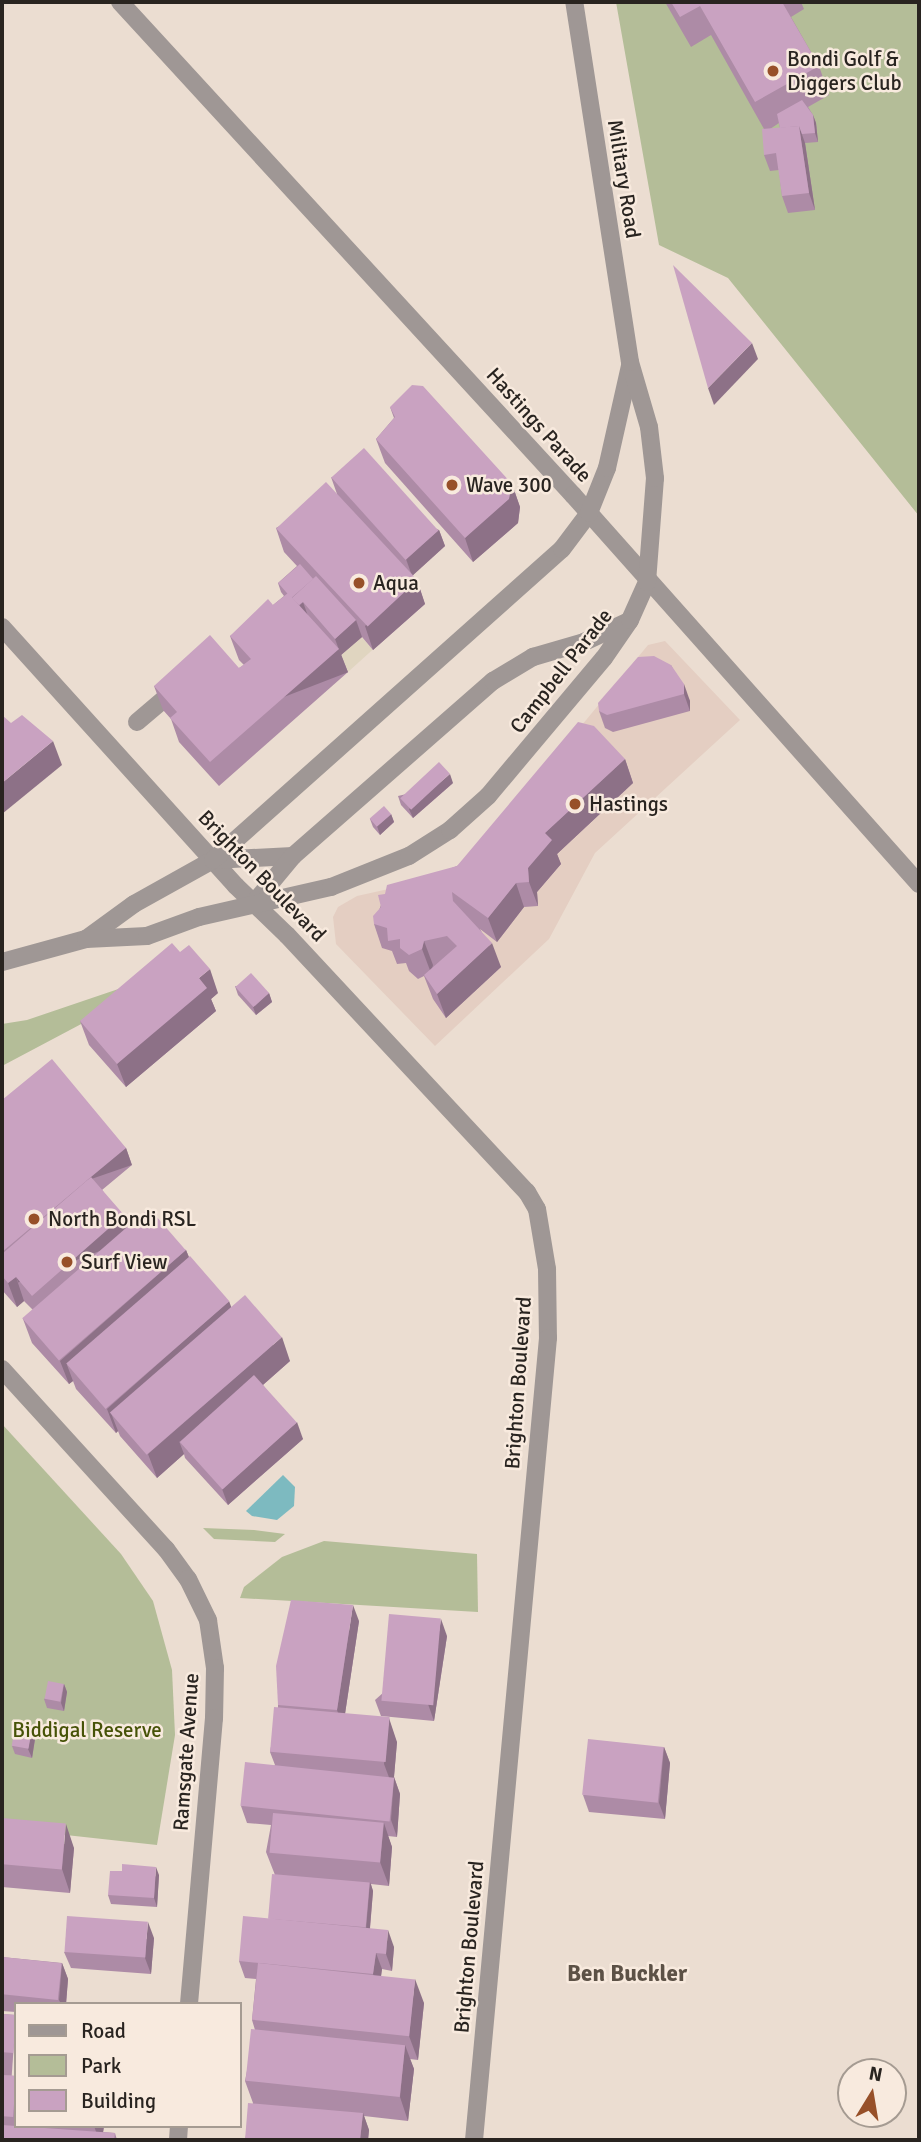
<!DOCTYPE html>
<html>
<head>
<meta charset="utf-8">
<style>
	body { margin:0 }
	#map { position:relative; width:921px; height:2142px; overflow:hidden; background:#ebddd1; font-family:Signika,sans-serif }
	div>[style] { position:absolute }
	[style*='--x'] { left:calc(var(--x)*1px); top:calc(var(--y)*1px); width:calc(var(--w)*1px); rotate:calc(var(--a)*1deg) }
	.commercial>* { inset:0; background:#e4cec2 }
	.industrial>* { inset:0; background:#e0d5c0; transform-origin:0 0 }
	.green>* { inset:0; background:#b4bd98 }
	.water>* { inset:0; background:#7dbac0 }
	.minor>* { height:18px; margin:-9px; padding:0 9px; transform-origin:9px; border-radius:9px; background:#9f9795 }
	.wall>* { inset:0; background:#ad8ba6; transform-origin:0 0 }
	.shaded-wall>* { inset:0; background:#8d7187; transform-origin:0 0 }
	.building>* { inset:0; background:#c9a2c1; transform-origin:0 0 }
	.dots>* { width:19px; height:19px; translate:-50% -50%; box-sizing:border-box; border:4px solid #f8eade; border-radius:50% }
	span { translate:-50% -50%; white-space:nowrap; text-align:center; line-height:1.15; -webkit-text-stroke:5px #f8eade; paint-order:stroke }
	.poi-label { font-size:21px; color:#292420 }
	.left { translate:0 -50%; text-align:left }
	.street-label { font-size:21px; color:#292420 }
	.park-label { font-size:21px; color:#465207 }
	.neighbourhood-label { font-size:23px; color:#5c5146; font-weight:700 }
	.frame { position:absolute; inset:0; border:4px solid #292420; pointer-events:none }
	.legend { position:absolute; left:14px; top:2002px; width:228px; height:126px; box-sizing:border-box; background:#f8eade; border:2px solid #a59b92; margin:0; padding:9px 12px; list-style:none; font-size:21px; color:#292420 }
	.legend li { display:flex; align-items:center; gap:14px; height:35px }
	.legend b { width:35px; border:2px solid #a59b92 }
	.north { position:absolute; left:837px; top:2058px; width:70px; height:70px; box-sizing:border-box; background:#f8eade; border:2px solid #a59b92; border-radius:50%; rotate:11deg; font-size:19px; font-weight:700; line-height:28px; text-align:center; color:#292420 }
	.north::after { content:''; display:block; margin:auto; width:24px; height:32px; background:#975029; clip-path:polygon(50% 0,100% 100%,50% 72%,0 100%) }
</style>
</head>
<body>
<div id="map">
	<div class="commercial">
		<div style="clip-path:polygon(665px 641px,740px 720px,595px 853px,549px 939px,435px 1046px,336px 944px,333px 917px,338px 907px,357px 896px,438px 878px,473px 857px,648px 645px)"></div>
	</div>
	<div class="industrial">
		<div style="left:322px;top:593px;width:76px;height:35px;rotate:48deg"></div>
	</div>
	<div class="green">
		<div style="clip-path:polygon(616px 2px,919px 2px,919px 516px,728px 278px,659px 245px)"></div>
		<div style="clip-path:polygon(139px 982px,102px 1013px,2px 1066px,2px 1024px,27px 1020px)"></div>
		<div style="clip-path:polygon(2px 1424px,121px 1554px,153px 1601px,172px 1670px,175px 1735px,157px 1845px,2px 1828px)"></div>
		<div style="clip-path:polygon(203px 1528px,254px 1530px,285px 1534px,275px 1542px,214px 1539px)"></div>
		<div style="clip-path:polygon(324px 1541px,477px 1554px,478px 1612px,240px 1598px,244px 1587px,282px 1557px)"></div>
	</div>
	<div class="water">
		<div style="clip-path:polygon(283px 1475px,295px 1487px,294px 1506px,277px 1520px,252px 1516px,246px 1511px)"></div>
	</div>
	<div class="minor">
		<div style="--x:120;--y:2;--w:670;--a:47.42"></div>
		<div style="--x:573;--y:495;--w:521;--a:48.35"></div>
		<div style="--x:2;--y:627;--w:349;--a:47.9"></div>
		<div style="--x:236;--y:886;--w:71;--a:43.9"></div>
		<div style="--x:287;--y:935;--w:352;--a:47"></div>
		<div style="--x:527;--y:1192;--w:20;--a:60"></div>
		<div style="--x:537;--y:1209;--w:61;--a:80.5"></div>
		<div style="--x:547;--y:1269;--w:69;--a:89.2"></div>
		<div style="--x:548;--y:1338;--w:805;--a:95.27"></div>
		<div style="--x:137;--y:722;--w:52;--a:-40.4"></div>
		<div style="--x:213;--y:860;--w:80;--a:-2.9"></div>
		<div style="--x:254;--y:903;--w:61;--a:-50.3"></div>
		<div style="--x:293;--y:856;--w:266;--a:-41.2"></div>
		<div style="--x:493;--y:681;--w:47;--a:-31"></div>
		<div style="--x:533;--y:657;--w:53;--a:-16.4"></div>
		<div style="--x:584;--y:642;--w:50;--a:-25"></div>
		<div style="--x:86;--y:939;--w:59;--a:-36.1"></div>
		<div style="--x:134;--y:904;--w:90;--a:-29.1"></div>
		<div style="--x:213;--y:860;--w:467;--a:-41.7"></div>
		<div style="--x:562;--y:549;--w:45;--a:-53.1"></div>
		<div style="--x:589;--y:513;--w:48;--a:-68.2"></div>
		<div style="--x:607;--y:468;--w:105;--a:-77.3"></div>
		<div style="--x:2;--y:962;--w:87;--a:-15.3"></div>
		<div style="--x:86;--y:939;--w:61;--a:-2.8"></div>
		<div style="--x:147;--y:936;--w:55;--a:-20.1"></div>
		<div style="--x:199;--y:917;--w:135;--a:-12.8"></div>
		<div style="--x:331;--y:887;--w:84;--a:-21.7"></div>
		<div style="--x:409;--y:856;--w:49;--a:-32.4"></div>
		<div style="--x:450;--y:830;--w:51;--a:-41.8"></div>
		<div style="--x:488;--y:796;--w:180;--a:-50"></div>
		<div style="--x:604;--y:658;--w:46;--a:-55.6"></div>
		<div style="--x:630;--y:620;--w:42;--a:-65.9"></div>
		<div style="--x:647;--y:582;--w:104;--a:-85.6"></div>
		<div style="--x:655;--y:478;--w:51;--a:-96.7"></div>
		<div style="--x:649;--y:427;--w:68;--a:-106.3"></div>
		<div style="--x:630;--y:362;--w:364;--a:-98.8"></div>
		<div style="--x:2;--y:1369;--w:244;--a:47.7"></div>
		<div style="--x:166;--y:1549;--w:37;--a:54"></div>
		<div style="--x:188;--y:1579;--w:46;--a:64"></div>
		<div style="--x:208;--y:1620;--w:49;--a:81.7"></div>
		<div style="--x:215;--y:1668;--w:50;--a:91.1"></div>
		<div style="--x:214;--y:1718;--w:287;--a:95"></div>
		<div style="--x:178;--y:2140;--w:14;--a:-86"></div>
	</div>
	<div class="wall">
		<div style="clip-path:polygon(evenodd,665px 2px,801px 2px,804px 9px,791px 17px,819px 66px,829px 95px,808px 107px,813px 115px,816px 123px,818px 142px,805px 143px,815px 210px,788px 213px,782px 196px,779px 170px,770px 171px,764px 155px,764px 129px,711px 35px,691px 47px,665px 2px,779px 123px,780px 128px,770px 129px,779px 123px)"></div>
		<div style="clip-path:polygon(390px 407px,512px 484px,520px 507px,518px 523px,473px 562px,385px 463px,376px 439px,394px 418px)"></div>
		<div style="clip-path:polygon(331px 477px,439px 530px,445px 546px,412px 576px,417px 580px,425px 604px,373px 650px,362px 637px,341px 655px,348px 672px,219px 786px,179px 742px,171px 719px,163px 710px,154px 686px,239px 668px,244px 665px,239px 660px,230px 636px,273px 605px,284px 596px,281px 592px,278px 583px,297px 566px,284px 552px,276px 528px,337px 494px)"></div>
		<div style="clip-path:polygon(671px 665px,690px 701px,690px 711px,613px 732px,605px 728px,599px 711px)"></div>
		<div style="clip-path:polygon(625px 759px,633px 783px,557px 854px,561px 864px,537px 892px,538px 906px,524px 907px,497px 942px,480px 929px,501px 967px,446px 1018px,433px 999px,424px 976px,418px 979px,409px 971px,406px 963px,397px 964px,392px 951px,382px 948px,374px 924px,385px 894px,457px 866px)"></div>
		<div style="clip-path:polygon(453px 783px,413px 818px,401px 805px,398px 796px)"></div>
		<div style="clip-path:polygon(391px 814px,394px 822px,380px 835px,373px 827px,370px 819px)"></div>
		<div style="clip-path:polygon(235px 986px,269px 993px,272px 1002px,256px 1015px,238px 995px)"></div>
		<div style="clip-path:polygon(218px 993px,211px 999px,216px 1011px,126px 1087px,89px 1045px,80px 1021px)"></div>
		<div style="clip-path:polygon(2px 1100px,126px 1148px,132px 1165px,102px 1190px,128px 1226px,186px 1250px,189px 1257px,231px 1307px,290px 1361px,263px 1385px,303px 1439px,228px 1505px,185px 1458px,184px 1454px,157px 1478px,120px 1436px,118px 1431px,116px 1433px,76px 1389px,73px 1381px,69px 1384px,32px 1343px,23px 1319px,33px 1310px,24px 1301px,17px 1307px,2px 1290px)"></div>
		<div style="clip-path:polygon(359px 1621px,345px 1714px,397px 1742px,394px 1777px,400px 1794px,397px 1837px,388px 1836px,392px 1847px,389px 1886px,371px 1884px,373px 1891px,370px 1929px,394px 1947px,392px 1971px,382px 1969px,381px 1976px,424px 2003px,418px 2060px,410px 2059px,414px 2069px,408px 2121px,364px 2116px,369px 2130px,368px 2140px,245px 2140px,253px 2103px,245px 2081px,255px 2030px,252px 2020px,256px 1979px,245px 1978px,239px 1961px,272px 1919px,275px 1875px,266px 1852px,271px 1825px,247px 1823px,241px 1806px,275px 1765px,270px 1752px,278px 1707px,278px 1705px)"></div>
		<div style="clip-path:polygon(447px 1636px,434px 1721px,381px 1716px,375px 1700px)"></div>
		<div style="clip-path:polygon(64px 1684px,67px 1692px,64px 1711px,47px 1708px,44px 1699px)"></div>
		<div style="clip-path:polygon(32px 1730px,35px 1739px,32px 1758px,15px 1754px,12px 1746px)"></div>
		<div style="clip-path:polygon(664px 1747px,670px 1763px,665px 1819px,589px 1812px,583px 1795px)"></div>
		<div style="clip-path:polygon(2px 1818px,74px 1848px,70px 1893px,2px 1887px)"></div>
		<div style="clip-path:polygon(159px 1875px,157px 1907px,111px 1904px,108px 1895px)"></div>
		<div style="clip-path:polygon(154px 1938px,151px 1974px,71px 1968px,64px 1952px)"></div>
		<div style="clip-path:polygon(2px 1957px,62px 1963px,68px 1979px,66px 2004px,16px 2004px,16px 2012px,2px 2011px)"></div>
		<div style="left:2px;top:2014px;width:14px;height:61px;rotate:4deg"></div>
		<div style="clip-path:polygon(2px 2075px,16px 2076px,16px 2126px,104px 2126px,103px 2132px,115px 2133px,117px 2140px,2px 2140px)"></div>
	</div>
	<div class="shaded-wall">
		<div style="clip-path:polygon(813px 115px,816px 123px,818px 142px,815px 133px)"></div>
		<div style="clip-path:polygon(799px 126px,805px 143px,815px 210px,809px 193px)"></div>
		<div style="clip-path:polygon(752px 343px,758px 359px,714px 405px,708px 388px)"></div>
		<div style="clip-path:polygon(512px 484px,520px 507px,518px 523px,473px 562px,465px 538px)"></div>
		<div style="clip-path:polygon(439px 530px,445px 546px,412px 576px,406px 559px)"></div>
		<div style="clip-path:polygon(417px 580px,425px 604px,373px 650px,365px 626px)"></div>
		<div style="clip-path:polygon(303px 602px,309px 619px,299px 606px)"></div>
		<div style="clip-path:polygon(356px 620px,362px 637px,341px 655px,335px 639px)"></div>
		<div style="left:339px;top:649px;width:25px;height:171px;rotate:69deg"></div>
		<div style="clip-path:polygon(684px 684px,690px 701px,690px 711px,684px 694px)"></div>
		<div style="clip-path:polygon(53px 741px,62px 765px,2px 814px,2px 783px)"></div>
		<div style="clip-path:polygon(625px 759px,633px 783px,557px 854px,561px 864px,537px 892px,538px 906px,529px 882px,528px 868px,545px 833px)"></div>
		<div style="clip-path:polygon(450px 774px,453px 783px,413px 818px,409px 809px)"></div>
		<div style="clip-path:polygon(391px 814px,394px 822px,380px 835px,377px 826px)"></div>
		<div style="clip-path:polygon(516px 883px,524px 907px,497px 942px,488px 918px)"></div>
		<div style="clip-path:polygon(424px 941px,433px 965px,431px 973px,422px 949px)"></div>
		<div style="clip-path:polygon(492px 943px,501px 967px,446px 1018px,437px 994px)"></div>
		<div style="clip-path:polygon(210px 969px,218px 993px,211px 999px,216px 1011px,126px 1087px,117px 1064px,199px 978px)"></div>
		<div style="clip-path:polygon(269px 993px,272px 1002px,256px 1015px,253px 1007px)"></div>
		<div style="left:126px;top:1148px;width:18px;height:162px;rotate:71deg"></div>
		<div style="left:124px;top:1215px;width:25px;height:123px;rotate:69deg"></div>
		<div style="clip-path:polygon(186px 1250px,195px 1273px,67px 1365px,73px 1381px,69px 1384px,60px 1361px)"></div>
		<div style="clip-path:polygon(16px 1277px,24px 1301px,17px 1307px,8px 1283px)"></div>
		<div style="clip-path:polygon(229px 1301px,238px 1325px,111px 1413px,118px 1431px,116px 1433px,107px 1409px)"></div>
		<div style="clip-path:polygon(282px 1337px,290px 1361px,188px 1451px,179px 1441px,184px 1454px,157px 1478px,148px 1454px)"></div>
		<div style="clip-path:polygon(297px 1422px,303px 1439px,228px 1505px,222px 1489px)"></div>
		<div style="clip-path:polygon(353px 1605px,359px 1621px,343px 1727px,337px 1710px)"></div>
		<div style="clip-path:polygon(441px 1619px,447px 1636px,434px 1721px,428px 1704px)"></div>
		<div style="clip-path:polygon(64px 1684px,67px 1692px,64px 1711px,61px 1703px)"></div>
		<div style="clip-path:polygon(389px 1718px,397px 1742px,393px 1788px,384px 1764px)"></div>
		<div style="clip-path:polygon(32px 1730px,35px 1739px,32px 1758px,28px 1749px)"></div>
		<div style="clip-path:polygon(664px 1747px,670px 1763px,665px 1819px,659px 1803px)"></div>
		<div style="clip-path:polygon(394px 1777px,400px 1794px,397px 1837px,391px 1820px)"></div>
		<div style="clip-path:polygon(384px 1823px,392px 1847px,389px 1886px,380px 1862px)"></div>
		<div style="clip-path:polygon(66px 1824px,74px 1848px,70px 1893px,62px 1869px)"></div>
		<div style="clip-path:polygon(156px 1867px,159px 1875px,157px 1907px,154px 1898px)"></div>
		<div style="clip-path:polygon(370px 1882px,373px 1891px,369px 1938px,366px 1929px)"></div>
		<div style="clip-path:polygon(148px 1922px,154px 1938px,151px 1974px,145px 1958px)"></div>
		<div style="clip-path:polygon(388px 1930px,394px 1947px,392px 1971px,386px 1954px)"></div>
		<div style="clip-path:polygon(376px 1953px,382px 1969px,379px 1991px,373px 1974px)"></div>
		<div style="clip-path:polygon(62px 1963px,68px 1979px,66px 2004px,61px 2004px,59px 2000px)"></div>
		<div style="clip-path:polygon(415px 1979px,424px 2003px,418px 2060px,409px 2036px)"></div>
		<div style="clip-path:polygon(405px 2045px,414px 2069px,408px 2121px,400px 2097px)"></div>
		<div style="clip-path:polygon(363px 2113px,369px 2130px,368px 2140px,360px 2140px)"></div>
		<div style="clip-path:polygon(94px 2126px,104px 2126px,102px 2140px,99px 2140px)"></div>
	</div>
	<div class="building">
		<div style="clip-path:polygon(671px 2px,782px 2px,819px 66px,755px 102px,700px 6px,680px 17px)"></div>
		<div style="clip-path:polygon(802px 100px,813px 115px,815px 133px,802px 134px,799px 126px,780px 128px,777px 114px)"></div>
		<div style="clip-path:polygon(799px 126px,809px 193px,782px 196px,776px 153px,764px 155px,762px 129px)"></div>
		<div style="clip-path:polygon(673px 265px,752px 343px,708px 388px)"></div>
		<div style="clip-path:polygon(412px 385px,423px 386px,512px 484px,509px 499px,465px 538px,376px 439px,395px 417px,390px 407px)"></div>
		<div style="left:364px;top:448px;width:111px;height:44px;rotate:48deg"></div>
		<div style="left:326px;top:482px;width:134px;height:68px;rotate:47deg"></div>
		<div style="left:300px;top:564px;width:20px;height:29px;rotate:49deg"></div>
		<div style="clip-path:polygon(316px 576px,356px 620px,335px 639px,303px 602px,299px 605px,292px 598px)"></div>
		<div style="clip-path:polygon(288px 593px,339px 649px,210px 762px,170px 718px,177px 712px,154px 686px,210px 635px,239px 668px,251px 659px,230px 636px,268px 599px,273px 605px)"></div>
		<div style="clip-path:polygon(654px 656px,671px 665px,684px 684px,684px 694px,607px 715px,599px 711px,598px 703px,638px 657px)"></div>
		<div style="clip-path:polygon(2px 715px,11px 723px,22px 715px,53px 741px,2px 783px)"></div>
		<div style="clip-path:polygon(578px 722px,594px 726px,625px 759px,545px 833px,552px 840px,528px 868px,529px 882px,516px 883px,488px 918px,452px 892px,453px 901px,492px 943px,437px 994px,424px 975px,457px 946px,447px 936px,424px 941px,422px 949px,409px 955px,400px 948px,400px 939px,388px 941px,387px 928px,374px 924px,373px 916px,381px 907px,378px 895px,385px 894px,387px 885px,457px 866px)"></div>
		<div style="left:439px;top:762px;width:16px;height:53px;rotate:47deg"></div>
		<div style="left:384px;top:806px;width:11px;height:19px;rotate:49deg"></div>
		<div style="clip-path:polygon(172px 943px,180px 952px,189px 945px,210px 969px,199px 978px,207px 988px,117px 1064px,80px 1021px)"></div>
		<div style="left:251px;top:973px;width:27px;height:21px;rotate:48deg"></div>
		<div style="clip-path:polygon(52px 1059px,126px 1148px,91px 1177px,2px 1252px,2px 1100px)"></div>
		<div style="clip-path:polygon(91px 1177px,124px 1215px,32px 1296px,16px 1277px,8px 1283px,2px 1276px,2px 1254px)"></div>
		<div style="left:149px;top:1208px;width:56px;height:168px;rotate:49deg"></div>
		<div style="left:190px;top:1256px;width:60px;height:164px;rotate:49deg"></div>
		<div style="left:245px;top:1295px;width:56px;height:179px;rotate:49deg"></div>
		<div style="left:254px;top:1375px;width:64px;height:100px;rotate:48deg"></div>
		<div style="clip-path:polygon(291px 1600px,353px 1605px,337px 1710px,278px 1705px,276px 1666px)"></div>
		<div style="left:389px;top:1614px;width:52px;height:87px;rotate:5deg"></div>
		<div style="left:48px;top:1681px;width:16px;height:18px;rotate:11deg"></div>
		<div style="left:274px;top:1707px;width:116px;height:45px;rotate:5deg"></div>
		<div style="left:15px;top:1727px;width:17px;height:19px;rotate:10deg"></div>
		<div style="left:588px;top:1739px;width:76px;height:56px;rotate:6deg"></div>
		<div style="left:245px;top:1762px;width:150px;height:44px;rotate:6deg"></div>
		<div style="left:273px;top:1813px;width:111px;height:40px;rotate:5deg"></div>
		<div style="left:2px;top:1818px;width:64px;height:46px;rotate:5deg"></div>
		<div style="clip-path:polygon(122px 1864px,156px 1867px,154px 1898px,108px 1895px,110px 1871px,122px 1871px)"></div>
		<div style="left:272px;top:1874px;width:98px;height:45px;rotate:5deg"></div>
		<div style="left:67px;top:1916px;width:81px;height:36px;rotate:4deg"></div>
		<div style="clip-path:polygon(243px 1916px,388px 1930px,386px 1954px,376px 1953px,373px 1974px,239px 1961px)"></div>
		<div style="left:2px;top:1957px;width:60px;height:37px;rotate:6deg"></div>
		<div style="left:258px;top:1963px;width:158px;height:57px;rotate:6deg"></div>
		<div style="left:2px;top:2014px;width:14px;height:38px;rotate:4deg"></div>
		<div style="left:251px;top:2029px;width:155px;height:52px;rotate:6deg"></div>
		<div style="left:2px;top:2075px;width:14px;height:41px;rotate:4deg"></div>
		<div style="clip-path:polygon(248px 2103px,363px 2113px,360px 2140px,245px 2140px)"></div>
		<div style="clip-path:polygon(2px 2125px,115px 2133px,114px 2140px,2px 2140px)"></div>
	</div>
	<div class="dots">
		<div style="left:773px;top:71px;background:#975029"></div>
		<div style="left:452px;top:485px;background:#975029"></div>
		<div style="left:359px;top:583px;background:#975029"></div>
		<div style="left:575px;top:804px;background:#975029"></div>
		<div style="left:34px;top:1219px;background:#975029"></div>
		<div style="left:67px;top:1262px;background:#975029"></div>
	</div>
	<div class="poi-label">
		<span class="left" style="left:787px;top:71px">Bondi Golf &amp;<br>Diggers Club</span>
		<span class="left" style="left:466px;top:485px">Wave 300</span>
		<span class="left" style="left:373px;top:583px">Aqua</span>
		<span class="left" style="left:589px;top:804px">Hastings</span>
		<span class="left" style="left:48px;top:1219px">North Bondi RSL</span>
		<span class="left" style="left:81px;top:1262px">Surf View</span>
	</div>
	<div class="street-label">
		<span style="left:624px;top:179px;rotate:81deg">Military Road</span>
		<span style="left:539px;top:425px;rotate:48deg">Hastings Parade</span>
		<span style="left:561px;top:671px;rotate:-52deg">Campbell Parade</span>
		<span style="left:262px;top:876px;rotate:46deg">Brighton Boulevard</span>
		<span style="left:518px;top:1383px;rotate:-86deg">Brighton Boulevard</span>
		<span style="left:186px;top:1752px;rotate:-86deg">Ramsgate Avenue</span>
		<span style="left:469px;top:1947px;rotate:-85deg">Brighton Boulevard</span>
	</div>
	<div class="park-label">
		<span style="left:87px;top:1730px">Biddigal Reserve</span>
	</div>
	<div class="neighbourhood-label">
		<span style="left:627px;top:1974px">Ben Buckler</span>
	</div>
	<div class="frame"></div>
	<ul class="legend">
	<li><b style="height:9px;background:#9f9795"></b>Road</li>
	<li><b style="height:19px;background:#b4bd98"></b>Park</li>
	<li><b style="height:19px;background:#c9a2c1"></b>Building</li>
	</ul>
	<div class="north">N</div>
</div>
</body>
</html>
